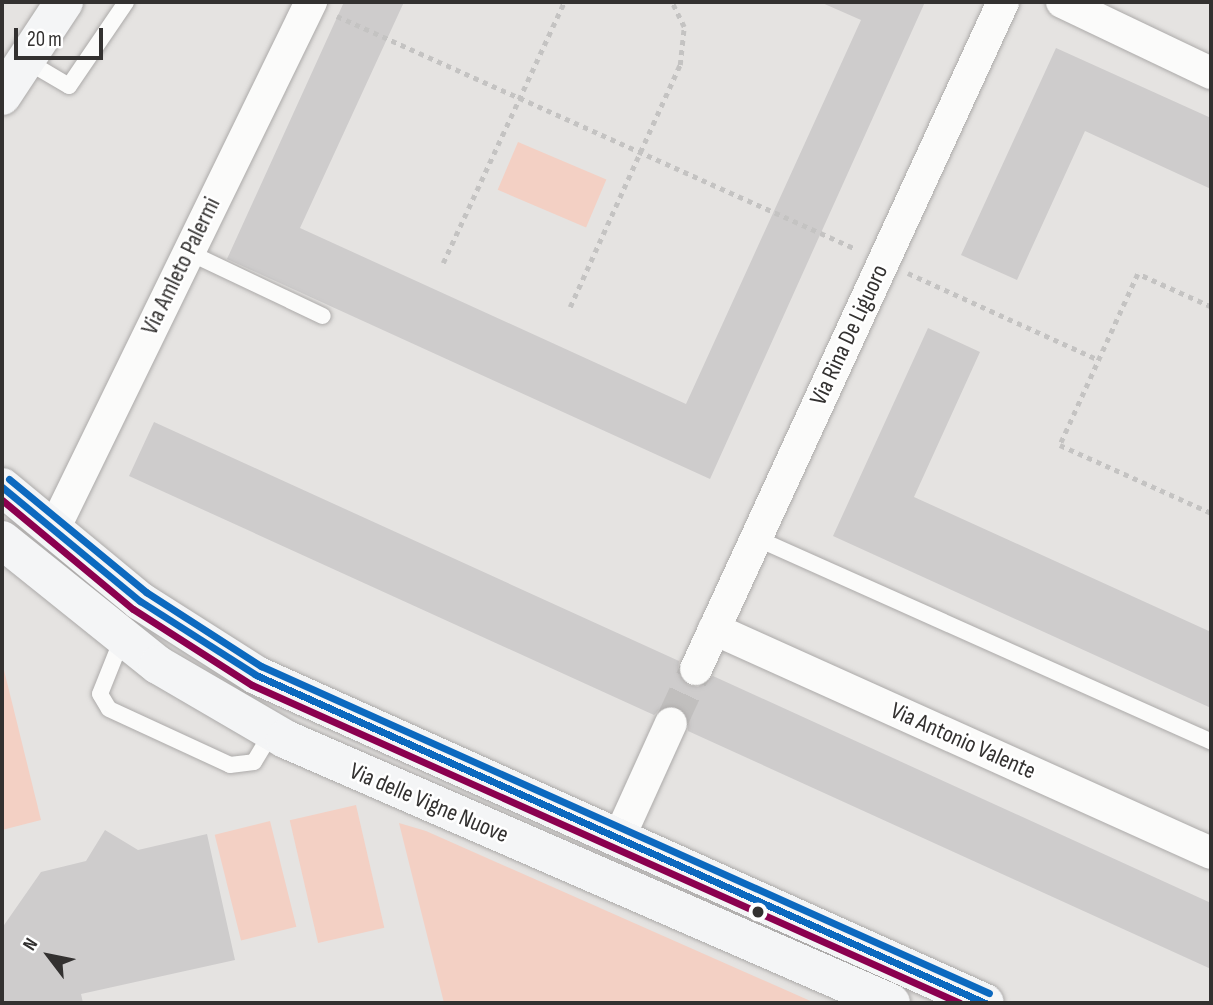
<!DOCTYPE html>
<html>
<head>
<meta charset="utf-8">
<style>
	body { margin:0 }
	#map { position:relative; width:1213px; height:1005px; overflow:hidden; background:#e5e3e1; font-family:"Sofia Sans Condensed",sans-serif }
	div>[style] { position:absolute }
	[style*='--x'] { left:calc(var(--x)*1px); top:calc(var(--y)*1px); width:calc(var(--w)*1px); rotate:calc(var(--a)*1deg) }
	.green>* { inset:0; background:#f3d0c4; transform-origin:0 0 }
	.building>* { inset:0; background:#cecccc }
	.minor-tunnel>* { height:32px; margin-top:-16px; transform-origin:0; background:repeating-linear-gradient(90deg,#c1bfbe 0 32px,transparent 0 48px) }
	.path>* { height:4.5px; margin-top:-2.25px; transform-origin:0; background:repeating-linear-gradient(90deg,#c4c3c2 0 5px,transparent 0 10px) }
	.roads { filter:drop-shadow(0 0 2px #acaaa9) drop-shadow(0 0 2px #acaaa9) }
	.service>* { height:16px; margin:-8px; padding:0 8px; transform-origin:8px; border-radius:8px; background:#fbfbfa }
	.minor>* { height:32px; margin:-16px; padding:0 16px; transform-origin:16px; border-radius:16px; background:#fbfbfa }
	.secondary>* { height:38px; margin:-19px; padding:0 19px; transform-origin:19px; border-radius:19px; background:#f4f5f6 }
	.bus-1>* { height:7px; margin:-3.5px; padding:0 3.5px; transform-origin:3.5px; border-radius:3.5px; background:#0c69bf }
	.bus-2>* { height:7px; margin:-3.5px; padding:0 3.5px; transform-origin:3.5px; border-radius:3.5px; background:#8b004f }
	.bus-3>* { height:7px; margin:-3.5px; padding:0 3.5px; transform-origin:3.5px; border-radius:3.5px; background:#0c69bf }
	.dots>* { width:19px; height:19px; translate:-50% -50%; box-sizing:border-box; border:4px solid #fff; border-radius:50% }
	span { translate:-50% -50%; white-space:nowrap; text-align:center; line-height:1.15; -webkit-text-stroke:5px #fff; paint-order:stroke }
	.street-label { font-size:24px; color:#333130 }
	.frame { position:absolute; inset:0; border:4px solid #333130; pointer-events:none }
	.north { position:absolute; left:14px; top:921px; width:70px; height:70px; -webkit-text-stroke:5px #fff; paint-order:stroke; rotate:302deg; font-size:19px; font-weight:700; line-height:28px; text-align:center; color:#333130 }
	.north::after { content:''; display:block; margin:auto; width:24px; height:32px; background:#333130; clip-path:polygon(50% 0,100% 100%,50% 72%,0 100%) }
	.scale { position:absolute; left:14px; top:28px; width:89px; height:32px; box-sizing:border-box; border:4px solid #333130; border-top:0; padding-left:9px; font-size:21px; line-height:24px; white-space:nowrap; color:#333130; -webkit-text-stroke:5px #fff; paint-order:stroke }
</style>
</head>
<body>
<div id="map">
	<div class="green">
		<div style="left:518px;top:142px;width:96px;height:52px;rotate:23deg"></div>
		<div style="clip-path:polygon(2px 662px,41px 820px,2px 830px)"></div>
		<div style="left:356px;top:805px;width:126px;height:68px;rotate:77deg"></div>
		<div style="left:270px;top:821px;width:109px;height:57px;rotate:76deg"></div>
		<div style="clip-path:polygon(399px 823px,426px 831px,815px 1003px,444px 1003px)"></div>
	</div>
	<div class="building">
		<div style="clip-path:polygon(344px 2px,404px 2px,300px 228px,686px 404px,861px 20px,820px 2px,925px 2px,710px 479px,227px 259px)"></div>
		<div style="clip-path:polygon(1056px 48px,1211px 118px,1211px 189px,1085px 131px,1017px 280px,961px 255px)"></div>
		<div style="clip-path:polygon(928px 328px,980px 352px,914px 497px,1211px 632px,1211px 708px,833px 536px)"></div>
		<div style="clip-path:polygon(154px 422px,679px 661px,678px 671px,688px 685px,698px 687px,713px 676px,1211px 903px,1211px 969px,688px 731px,686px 713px,678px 706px,661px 708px,654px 715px,129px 476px)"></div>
		<div style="clip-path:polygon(105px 830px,138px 850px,207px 834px,235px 960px,81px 994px,83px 1003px,2px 1003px,2px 928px,41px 872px,86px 861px)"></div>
	</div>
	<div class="minor-tunnel">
		<div style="--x:671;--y:723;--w:60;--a:-65.2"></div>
	</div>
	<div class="path">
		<div style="--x:337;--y:16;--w:569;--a:24.18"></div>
		<div style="--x:443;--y:263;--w:288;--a:-65.1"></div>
		<div style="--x:908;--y:273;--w:210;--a:24.5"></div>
		<div style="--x:570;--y:307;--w:266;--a:-65.6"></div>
		<div style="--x:680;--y:65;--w:38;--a:-84"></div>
		<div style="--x:684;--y:27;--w:28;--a:-116"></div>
		<div style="--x:1211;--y:307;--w:80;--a:-155.7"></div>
		<div style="--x:1138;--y:274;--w:188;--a:114.5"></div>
		<div style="--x:1060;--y:445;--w:166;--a:24.2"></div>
	</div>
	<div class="roads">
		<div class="service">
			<div style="--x:25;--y:60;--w:51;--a:30.6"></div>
			<div style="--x:69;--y:86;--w:102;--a:-55.8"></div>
			<div style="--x:188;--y:252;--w:149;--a:25.4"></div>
			<div style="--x:756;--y:538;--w:499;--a:24.1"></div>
			<div style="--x:122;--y:639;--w:59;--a:111.8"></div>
			<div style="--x:100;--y:694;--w:17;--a:59"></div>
			<div style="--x:109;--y:709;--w:133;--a:24.8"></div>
			<div style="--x:230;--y:765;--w:24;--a:-7"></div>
			<div style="--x:254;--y:762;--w:35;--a:-59"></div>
		</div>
		<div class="minor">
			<div style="--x:1062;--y:2;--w:165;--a:25.5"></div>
			<div style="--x:53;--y:531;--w:589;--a:-64"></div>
			<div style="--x:714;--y:629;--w:545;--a:24.26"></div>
			<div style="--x:696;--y:669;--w:734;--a:-65.28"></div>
			<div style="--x:618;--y:840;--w:128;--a:-65.6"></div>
		</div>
		<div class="secondary">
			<div style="--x:2;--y:96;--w:113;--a:-56.6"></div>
			<div style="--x:2;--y:487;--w:179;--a:39.6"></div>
			<div style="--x:140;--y:601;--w:138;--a:32.5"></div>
			<div style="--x:256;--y:675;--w:799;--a:24.22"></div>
			<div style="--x:2;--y:540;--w:200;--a:38.7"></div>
			<div style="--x:158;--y:665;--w:147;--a:30.2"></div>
			<div style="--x:285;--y:739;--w:661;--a:23.54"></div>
		</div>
	</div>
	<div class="bus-1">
		<div style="--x:2;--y:487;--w:179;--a:39.6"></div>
		<div style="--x:140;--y:601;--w:138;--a:32.5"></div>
		<div style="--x:256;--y:675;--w:799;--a:24.22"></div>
	</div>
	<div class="bus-2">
		<div style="--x:2;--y:500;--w:170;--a:39.8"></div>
		<div style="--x:133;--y:609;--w:141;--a:32.6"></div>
		<div style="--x:252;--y:685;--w:776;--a:24.19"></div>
	</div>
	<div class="bus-3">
		<div style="--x:9;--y:479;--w:178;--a:39.5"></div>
		<div style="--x:146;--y:592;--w:137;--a:32.8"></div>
		<div style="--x:261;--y:666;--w:798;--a:24.19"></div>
	</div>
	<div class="dots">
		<div style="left:758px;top:912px;background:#333130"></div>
	</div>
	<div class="street-label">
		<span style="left:181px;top:266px;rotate:-64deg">Via Amleto Palermi</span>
		<span style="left:849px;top:335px;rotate:-65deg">Via Rina De Liguoro</span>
		<span style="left:963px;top:741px;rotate:24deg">Via Antonio Valente</span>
		<span style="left:429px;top:803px;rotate:23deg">Via delle Vigne Nuove</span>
	</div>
	<div class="frame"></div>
	<div class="north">N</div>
	<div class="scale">20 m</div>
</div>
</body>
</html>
